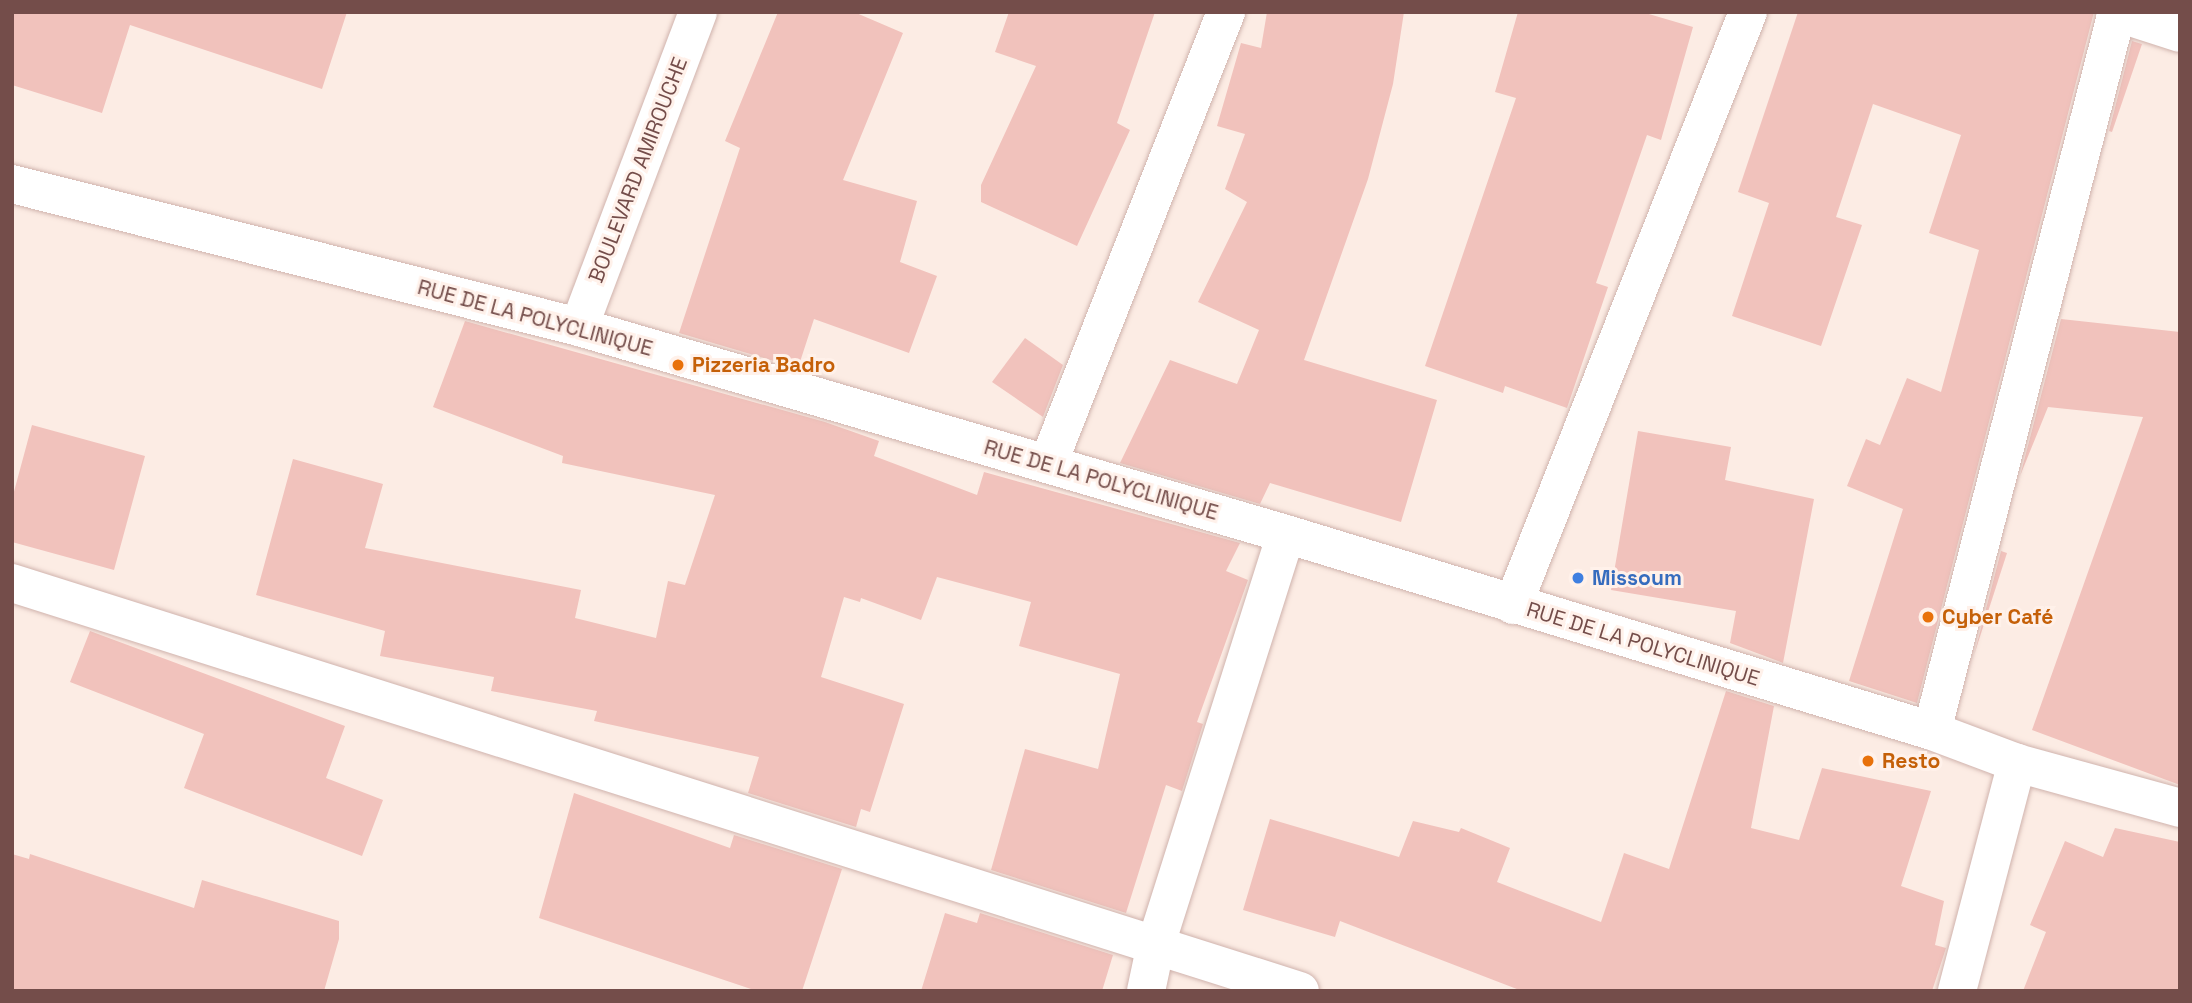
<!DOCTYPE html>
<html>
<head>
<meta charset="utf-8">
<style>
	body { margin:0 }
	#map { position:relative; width:2192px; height:1003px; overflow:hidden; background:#fcece4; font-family:"Space Grotesk",sans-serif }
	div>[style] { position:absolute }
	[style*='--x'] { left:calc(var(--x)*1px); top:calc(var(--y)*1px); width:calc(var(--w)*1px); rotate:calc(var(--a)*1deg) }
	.building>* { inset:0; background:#f1c2bc }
	.roads { filter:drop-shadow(0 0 2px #d0b3ad) drop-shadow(0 0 2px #d0b3ad) }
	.street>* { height:38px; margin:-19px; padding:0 19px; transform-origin:19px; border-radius:19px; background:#fff }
	.dots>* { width:19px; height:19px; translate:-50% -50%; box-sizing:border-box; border:4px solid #fff1ea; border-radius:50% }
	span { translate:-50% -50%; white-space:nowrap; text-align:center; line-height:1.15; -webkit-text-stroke:6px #fff1ea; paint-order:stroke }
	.street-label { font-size:21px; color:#744d4a }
	.food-label { font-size:21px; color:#c56008; font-weight:700 }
	.left { translate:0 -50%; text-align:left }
	.shop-label { font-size:21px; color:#366cbe; font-weight:700 }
	.frame { position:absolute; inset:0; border:14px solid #744d4a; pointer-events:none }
</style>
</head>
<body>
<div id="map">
	<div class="building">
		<div style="clip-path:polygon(12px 12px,347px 12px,322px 89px,130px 25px,102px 113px,12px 85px)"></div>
		<div style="clip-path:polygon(778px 12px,854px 12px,903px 33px,843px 180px,917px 201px,900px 262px,937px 276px,909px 353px,814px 319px,798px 368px,679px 333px,740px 148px,725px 141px)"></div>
		<div style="clip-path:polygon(1009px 12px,1155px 12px,1117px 123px,1130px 130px,1077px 246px,981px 202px,981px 185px,1036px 66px,995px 52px)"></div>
		<div style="clip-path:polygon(1267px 12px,1404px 12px,1393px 84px,1368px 179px,1304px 360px,1437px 400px,1401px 522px,1270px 483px,1260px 504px,1120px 463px,1170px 360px,1237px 384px,1259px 330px,1198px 302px,1247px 202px,1225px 189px,1245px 134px,1217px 126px,1241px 43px,1261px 48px)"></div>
		<div style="clip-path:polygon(1518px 12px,1642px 12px,1693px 27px,1661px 140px,1647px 135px,1596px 283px,1608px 287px,1567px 408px,1505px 386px,1503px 393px,1425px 366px,1516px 98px,1495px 92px)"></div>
		<div style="clip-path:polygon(1798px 12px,2094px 12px,1917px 703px,1849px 681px,1903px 509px,1847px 486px,1866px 439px,1880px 445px,1907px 378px,1941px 392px,1979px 250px,1929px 233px,1961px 135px,1873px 104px,1836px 217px,1862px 225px,1821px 346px,1732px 316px,1769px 203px,1738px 192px)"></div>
		<div style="clip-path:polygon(2132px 41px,2142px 44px,2112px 132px,2109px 131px)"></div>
		<div style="clip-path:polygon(2061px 319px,2180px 332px,2180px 785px,2032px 730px,2143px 417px,2048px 407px,2020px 476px)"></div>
		<div style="clip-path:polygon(465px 321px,825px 422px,879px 441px,874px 456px,977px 495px,984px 472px,1240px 543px,1226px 571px,1248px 580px,1197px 722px,1203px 724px,1182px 791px,1166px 785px,1126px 913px,991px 870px,1025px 749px,1098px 769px,1120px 674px,1019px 646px,1031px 602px,937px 577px,921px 620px,861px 598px,860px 602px,844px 597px,821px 677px,904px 704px,870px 812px,861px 809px,856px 827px,748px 793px,759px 757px,594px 721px,597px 711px,491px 691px,494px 677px,380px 656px,385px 631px,256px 595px,293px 459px,383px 484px,365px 548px,581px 590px,575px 618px,656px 638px,668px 581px,685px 585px,715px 495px,562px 463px,563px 456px,433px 407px)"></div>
		<div style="clip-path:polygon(1025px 338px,1063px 365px,1043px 417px,992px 382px)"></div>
		<div style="clip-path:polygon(32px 425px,145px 456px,114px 570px,12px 542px,12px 499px)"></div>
		<div style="clip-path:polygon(1638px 431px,1731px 447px,1725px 480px,1814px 499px,1783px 663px,1730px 643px,1736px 611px,1611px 590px)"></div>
		<div style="clip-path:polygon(2001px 551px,2007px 553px,1974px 655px)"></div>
		<div style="clip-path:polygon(90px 631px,345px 726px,326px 778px,383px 800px,362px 856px,184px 788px,204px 734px,70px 682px)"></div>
		<div style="clip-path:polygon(1726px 691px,1774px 706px,1751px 828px,1799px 840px,1822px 768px,1931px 791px,1901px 886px,1944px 901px,1935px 945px,1946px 948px,1932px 991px,1522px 991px,1340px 921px,1335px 937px,1243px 910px,1270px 819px,1399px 857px,1413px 821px,1459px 832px,1461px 828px,1510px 848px,1497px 882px,1601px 922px,1624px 853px,1669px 869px)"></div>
		<div style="clip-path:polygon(574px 793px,730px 848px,734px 835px,842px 869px,802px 991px,757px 991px,539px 918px)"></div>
		<div style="clip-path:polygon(2115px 828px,2180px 842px,2180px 991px,2023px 991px,2046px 932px,2030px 925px,2065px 841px,2103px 857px)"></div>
		<div style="clip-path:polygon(12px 854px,29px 859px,30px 854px,194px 908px,202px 880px,339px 921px,339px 939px,324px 991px,12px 991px)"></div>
		<div style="clip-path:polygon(945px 913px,977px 923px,980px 913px,1113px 955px,1102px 991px,921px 991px)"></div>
	</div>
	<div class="roads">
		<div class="street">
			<div style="--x:2115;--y:12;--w:68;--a:17.9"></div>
			<div style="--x:12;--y:184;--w:585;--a:14.16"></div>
			<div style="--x:579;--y:327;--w:737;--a:16.32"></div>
			<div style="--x:1286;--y:534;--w:675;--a:16.96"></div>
			<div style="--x:1932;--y:731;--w:91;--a:20.6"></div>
			<div style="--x:2017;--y:763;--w:169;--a:15.4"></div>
			<div style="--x:579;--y:327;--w:337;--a:-69.3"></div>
			<div style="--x:1048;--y:464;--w:486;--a:-68.5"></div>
			<div style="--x:12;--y:583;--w:1351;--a:17.58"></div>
			<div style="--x:1513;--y:605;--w:638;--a:-68.38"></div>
			<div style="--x:1932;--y:731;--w:742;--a:-75.57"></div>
			<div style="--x:1146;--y:991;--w:48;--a:-78"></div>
			<div style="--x:1156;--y:944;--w:430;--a:-72.4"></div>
			<div style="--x:1957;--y:991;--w:236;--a:-75.3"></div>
		</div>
	</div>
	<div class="dots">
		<div style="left:678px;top:365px;background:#e8710a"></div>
		<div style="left:1578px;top:578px;background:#3f7fe0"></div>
		<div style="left:1928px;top:617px;background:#e8710a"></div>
		<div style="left:1868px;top:761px;background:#e8710a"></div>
	</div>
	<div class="street-label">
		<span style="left:638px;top:170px;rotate:-69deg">BOULEVARD AMIROUCHE</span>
		<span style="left:535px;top:318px;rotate:15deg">RUE DE LA POLYCLINIQUE</span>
		<span style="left:1101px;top:480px;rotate:16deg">RUE DE LA POLYCLINIQUE</span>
		<span style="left:1643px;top:644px;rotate:17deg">RUE DE LA POLYCLINIQUE</span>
	</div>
	<div class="food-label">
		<span class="left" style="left:692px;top:365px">Pizzeria Badro</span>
		<span class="left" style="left:1942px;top:617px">Cyber Café</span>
		<span class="left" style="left:1882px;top:761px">Resto</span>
	</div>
	<div class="shop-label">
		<span class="left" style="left:1592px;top:578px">Missoum</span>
	</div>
	<div class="frame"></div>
</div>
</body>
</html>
